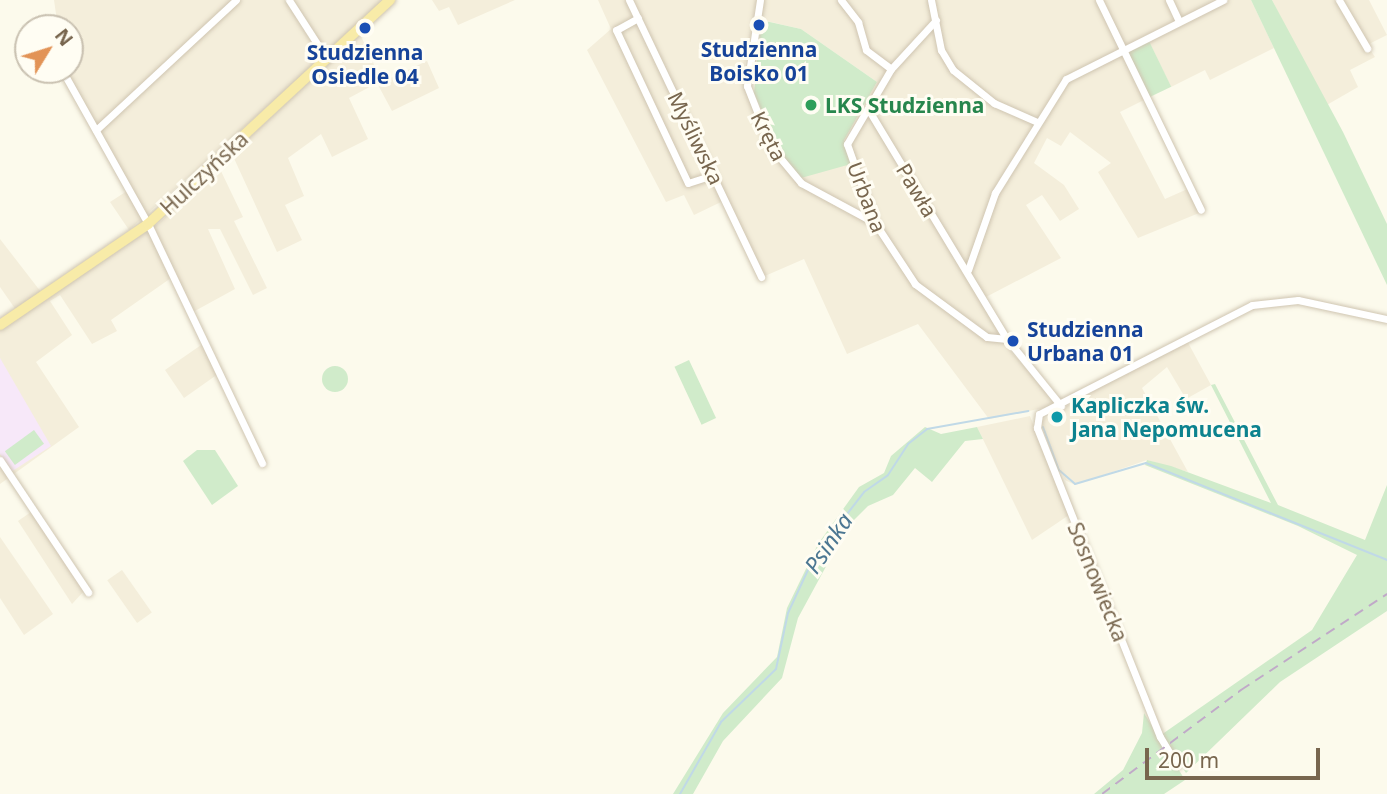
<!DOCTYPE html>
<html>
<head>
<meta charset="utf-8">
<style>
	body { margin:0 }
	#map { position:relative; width:1387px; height:794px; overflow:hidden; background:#fcfaec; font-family:"Noto Sans",sans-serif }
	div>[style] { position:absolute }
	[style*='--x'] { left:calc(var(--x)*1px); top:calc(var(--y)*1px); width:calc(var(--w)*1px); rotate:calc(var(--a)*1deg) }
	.residential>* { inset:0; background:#f4eedb; transform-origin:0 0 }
	.education>* { inset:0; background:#f7e8f9 }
	.green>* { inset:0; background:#d0ebca; transform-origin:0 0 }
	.round { border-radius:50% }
	.stream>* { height:2px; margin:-1px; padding:0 1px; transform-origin:1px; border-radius:1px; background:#c0d9e7 }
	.roads { filter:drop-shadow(0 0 2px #cfc5b1) drop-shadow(0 0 2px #cfc5b1) }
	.street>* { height:7px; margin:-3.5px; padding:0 3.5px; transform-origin:3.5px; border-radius:3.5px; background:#fff }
	.primary>* { height:10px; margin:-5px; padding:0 5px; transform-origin:5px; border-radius:5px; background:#f8eba8 }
	.rail>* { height:2px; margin-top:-1px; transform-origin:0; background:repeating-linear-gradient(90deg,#c0a9c8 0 10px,transparent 0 17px) }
	.dots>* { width:19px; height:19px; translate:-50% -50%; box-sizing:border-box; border:4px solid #fffdf3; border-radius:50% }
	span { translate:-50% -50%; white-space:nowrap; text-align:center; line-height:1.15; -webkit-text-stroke:6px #fffdf3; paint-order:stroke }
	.transit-label { font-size:21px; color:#164399; font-weight:700 }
	.left { translate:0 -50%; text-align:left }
	.leisure-label { font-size:21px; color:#27864d; font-weight:700 }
	.street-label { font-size:21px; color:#78664e }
	.culture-label { font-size:21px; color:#0d838f; font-weight:700 }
	.water-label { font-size:23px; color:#4c7792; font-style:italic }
	.north { position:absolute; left:14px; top:14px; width:70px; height:70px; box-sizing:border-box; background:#fffdf3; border:2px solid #c9c1b1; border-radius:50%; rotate:52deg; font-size:19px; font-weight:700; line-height:28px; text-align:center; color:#78664e }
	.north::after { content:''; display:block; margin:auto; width:24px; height:32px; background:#e29356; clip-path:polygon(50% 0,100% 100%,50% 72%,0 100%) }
	.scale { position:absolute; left:1145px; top:748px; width:175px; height:32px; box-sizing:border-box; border:4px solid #78664e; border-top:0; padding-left:9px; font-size:21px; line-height:24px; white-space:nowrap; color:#78664e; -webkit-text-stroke:5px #fffdf3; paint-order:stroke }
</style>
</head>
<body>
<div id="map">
	<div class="residential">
		<div style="clip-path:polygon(54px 0,386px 0,129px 230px,110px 202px,127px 191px,65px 70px,70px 70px,70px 28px,58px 28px)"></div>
		<div style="clip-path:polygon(432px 0,515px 0,458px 25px,449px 7px,439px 11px)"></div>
		<div style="clip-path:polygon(598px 0,758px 0,743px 73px,759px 131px,792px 179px,872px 225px,801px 178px,845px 149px,843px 140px,877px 82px,801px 29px,758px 19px,762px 0,1251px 0,1274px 48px,1210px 80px,1205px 70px,1171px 87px,1148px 40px,1148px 98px,1120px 112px,1165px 199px,1192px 187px,1204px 211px,1138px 238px,1098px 172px,1111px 163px,1070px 132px,1061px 146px,1047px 138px,1034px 163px,1064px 185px,1079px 209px,1060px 221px,1042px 195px,1026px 205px,1061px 258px,986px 297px,1010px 338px,1004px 344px,1059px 405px,989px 419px,918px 324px,847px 354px,804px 259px,758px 279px,723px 201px,694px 215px,684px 195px,666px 202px,587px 50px,611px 29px)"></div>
		<div style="clip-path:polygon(1272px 0,1369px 0,1387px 35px,1367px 45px,1375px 57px,1350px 70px,1358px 87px,1325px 106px)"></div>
		<div style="clip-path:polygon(360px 34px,382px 82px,427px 61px,439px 88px,392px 111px,377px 83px,349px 98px,368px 139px,332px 157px,321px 134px,288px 158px,304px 196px,285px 205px,302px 240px,277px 252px,232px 154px)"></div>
		<div style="clip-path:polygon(219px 167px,243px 217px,234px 221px,267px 288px,253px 295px,220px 229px,208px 229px,235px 289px,193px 312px,171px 278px,111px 320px,117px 331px,92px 344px,60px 295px,50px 301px,72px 335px,36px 362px,79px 427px,0 484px,0 329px,159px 223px)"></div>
		<div style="clip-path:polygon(0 239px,41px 292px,16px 310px,0 287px)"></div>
		<div style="clip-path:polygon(1186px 339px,1211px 385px,1186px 399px,1167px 367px,1142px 388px,1188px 472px,1147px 460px,1075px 485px,1065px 480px,1040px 421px)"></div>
		<div style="clip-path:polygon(204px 343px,218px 374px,184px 398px,165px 370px)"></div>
		<div style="clip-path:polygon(1030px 416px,1069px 515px,1032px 540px,977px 427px)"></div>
		<div style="clip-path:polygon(31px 512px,85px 590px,72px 604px,18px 521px)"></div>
		<div style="clip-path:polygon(0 537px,53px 614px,24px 635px,0 598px)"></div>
		<div style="left:122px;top:570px;width:52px;height:18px;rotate:55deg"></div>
	</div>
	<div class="education">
		<div style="clip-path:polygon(0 358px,51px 446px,11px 472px,0 454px)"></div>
	</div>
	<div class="green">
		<div style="clip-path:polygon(1251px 0,1272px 0,1343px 132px,1387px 224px,1387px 285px)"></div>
		<div style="clip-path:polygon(761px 20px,801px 29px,877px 82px,844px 140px,851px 164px,801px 178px,780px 153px,754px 93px)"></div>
		<div style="left:1148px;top:39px;width:53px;height:25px;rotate:64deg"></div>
		<div style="left:689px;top:360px;width:64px;height:16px;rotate:65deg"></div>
		<div class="round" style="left:322px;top:366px;width:26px;height:26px"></div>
		<div style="clip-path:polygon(1215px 384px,1278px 505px,1365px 540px,1387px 485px,1387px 611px,1280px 682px,1186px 773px,1161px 735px,1312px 630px,1357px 555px,1298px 526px,1145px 465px,1147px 460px,1171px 466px,1271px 503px,1211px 385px)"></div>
		<div style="clip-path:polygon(925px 427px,941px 434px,977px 427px,983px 439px,965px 441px,932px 482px,915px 468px,893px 495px,868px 506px,848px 526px,798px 618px,782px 678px,723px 741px,693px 794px,673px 794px,723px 713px,777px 657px,787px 608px,818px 544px,859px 487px,884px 473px,891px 456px)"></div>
		<div style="left:34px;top:430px;width:17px;height:36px;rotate:54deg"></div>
		<div style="clip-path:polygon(197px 450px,215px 450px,238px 486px,212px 505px,183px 461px)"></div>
		<div style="clip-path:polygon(1144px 713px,1185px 780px,1164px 794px,1094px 794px,1123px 770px,1142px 733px)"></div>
	</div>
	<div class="stream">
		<div style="--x:1043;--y:427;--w:46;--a:69.6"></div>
		<div style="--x:1059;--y:470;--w:21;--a:41"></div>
		<div style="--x:1075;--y:484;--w:74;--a:-16.5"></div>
		<div style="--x:1146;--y:463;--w:260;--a:21.9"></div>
		<div style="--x:680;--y:794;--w:83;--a:-60.3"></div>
		<div style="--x:721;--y:722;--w:76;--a:-43.9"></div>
		<div style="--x:776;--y:669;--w:57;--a:-77.9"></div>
		<div style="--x:788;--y:613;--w:62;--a:-65.1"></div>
		<div style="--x:814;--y:557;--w:82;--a:-52.4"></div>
		<div style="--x:864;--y:492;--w:29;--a:-35"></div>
		<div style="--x:888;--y:475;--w:37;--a:-57"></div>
		<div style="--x:908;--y:444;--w:24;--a:-38"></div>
		<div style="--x:927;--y:429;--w:103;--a:-10.1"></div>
	</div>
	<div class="roads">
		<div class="street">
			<div style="--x:289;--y:0;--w:70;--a:57.2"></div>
			<div style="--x:629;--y:0;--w:307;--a:64.5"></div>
			<div style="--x:760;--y:0;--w:87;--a:98.6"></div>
			<div style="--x:747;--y:86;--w:66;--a:68.5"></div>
			<div style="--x:771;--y:147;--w:47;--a:50.2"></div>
			<div style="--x:801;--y:183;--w:84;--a:28.4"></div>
			<div style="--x:841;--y:0;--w:28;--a:52"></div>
			<div style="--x:858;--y:22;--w:29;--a:74"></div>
			<div style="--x:866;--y:50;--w:31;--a:37"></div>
			<div style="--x:931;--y:0;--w:51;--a:78.7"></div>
			<div style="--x:941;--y:50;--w:23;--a:59"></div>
			<div style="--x:953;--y:70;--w:53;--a:38.8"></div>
			<div style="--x:994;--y:103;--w:45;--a:23.7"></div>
			<div style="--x:1099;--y:0;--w:233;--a:64.1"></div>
			<div style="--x:1169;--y:0;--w:23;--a:65"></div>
			<div style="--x:1339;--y:0;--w:56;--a:59.7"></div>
			<div style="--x:638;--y:18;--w:25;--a:151"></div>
			<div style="--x:616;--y:30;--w:169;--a:64.8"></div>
			<div style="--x:688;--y:183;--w:26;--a:-18"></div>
			<div style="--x:936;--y:20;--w:67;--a:132.6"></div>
			<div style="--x:891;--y:69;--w:87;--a:120.4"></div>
			<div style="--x:847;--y:144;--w:84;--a:70.5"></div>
			<div style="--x:875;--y:223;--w:73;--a:56.7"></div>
			<div style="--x:915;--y:284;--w:89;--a:36.4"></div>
			<div style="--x:987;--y:337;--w:20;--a:6"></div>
			<div style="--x:62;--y:70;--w:176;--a:60.8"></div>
			<div style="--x:148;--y:224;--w:265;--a:64.5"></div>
			<div style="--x:868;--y:109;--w:269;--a:58.9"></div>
			<div style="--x:1007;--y:339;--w:86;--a:51.1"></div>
			<div style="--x:96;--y:130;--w:191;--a:-42.9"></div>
			<div style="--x:968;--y:270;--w:82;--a:-70.7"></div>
			<div style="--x:995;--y:193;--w:134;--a:-58.1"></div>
			<div style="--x:1066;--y:79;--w:176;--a:-26.7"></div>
			<div style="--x:0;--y:460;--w:159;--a:56.3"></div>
			<div style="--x:1177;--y:765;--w:33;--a:-121"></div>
			<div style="--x:1160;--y:737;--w:333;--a:-111.7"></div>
			<div style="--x:1037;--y:428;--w:14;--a:-82"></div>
			<div style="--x:1039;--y:414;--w:239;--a:-27.1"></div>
			<div style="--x:1252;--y:305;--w:46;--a:-6.2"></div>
			<div style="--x:1298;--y:300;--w:91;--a:12.1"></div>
		</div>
		<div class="primary">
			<div style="--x:0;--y:325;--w:179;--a:-34.3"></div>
			<div style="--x:148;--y:224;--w:330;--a:-42.8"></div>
		</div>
	</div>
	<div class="rail">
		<div style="--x:1102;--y:794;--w:174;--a:-36.8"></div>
		<div style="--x:1241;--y:690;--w:175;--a:-33.3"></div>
	</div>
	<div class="dots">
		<div style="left:759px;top:25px;background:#1a4fb4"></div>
		<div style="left:365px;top:28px;background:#1a4fb4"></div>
		<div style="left:811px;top:105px;background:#2e9e5b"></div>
		<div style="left:1013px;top:341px;background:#1a4fb4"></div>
		<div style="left:1057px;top:417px;background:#0f9aa8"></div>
	</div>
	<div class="transit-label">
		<span style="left:759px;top:61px">Studzienna<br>Boisko 01</span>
		<span style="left:365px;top:64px">Studzienna<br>Osiedle 04</span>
		<span class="left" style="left:1027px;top:341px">Studzienna<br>Urbana 01</span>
	</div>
	<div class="leisure-label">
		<span class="left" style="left:825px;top:105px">LKS Studzienna</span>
	</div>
	<div class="street-label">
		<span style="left:769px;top:136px;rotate:63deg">Kręta</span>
		<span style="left:696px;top:138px;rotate:64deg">Myśliwska</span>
		<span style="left:204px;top:173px;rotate:-43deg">Hulczyńska</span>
		<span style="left:917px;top:190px;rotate:59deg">Pawła</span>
		<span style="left:867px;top:197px;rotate:69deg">Urbana</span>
		<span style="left:1098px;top:582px;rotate:68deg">Sosnowiecka</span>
	</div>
	<div class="culture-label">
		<span class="left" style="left:1071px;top:417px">Kapliczka św.<br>Jana Nepomucena</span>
	</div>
	<div class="water-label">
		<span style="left:828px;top:543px;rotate:-56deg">Psinka</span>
	</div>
	<div class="north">N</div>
	<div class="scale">200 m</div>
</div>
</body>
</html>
